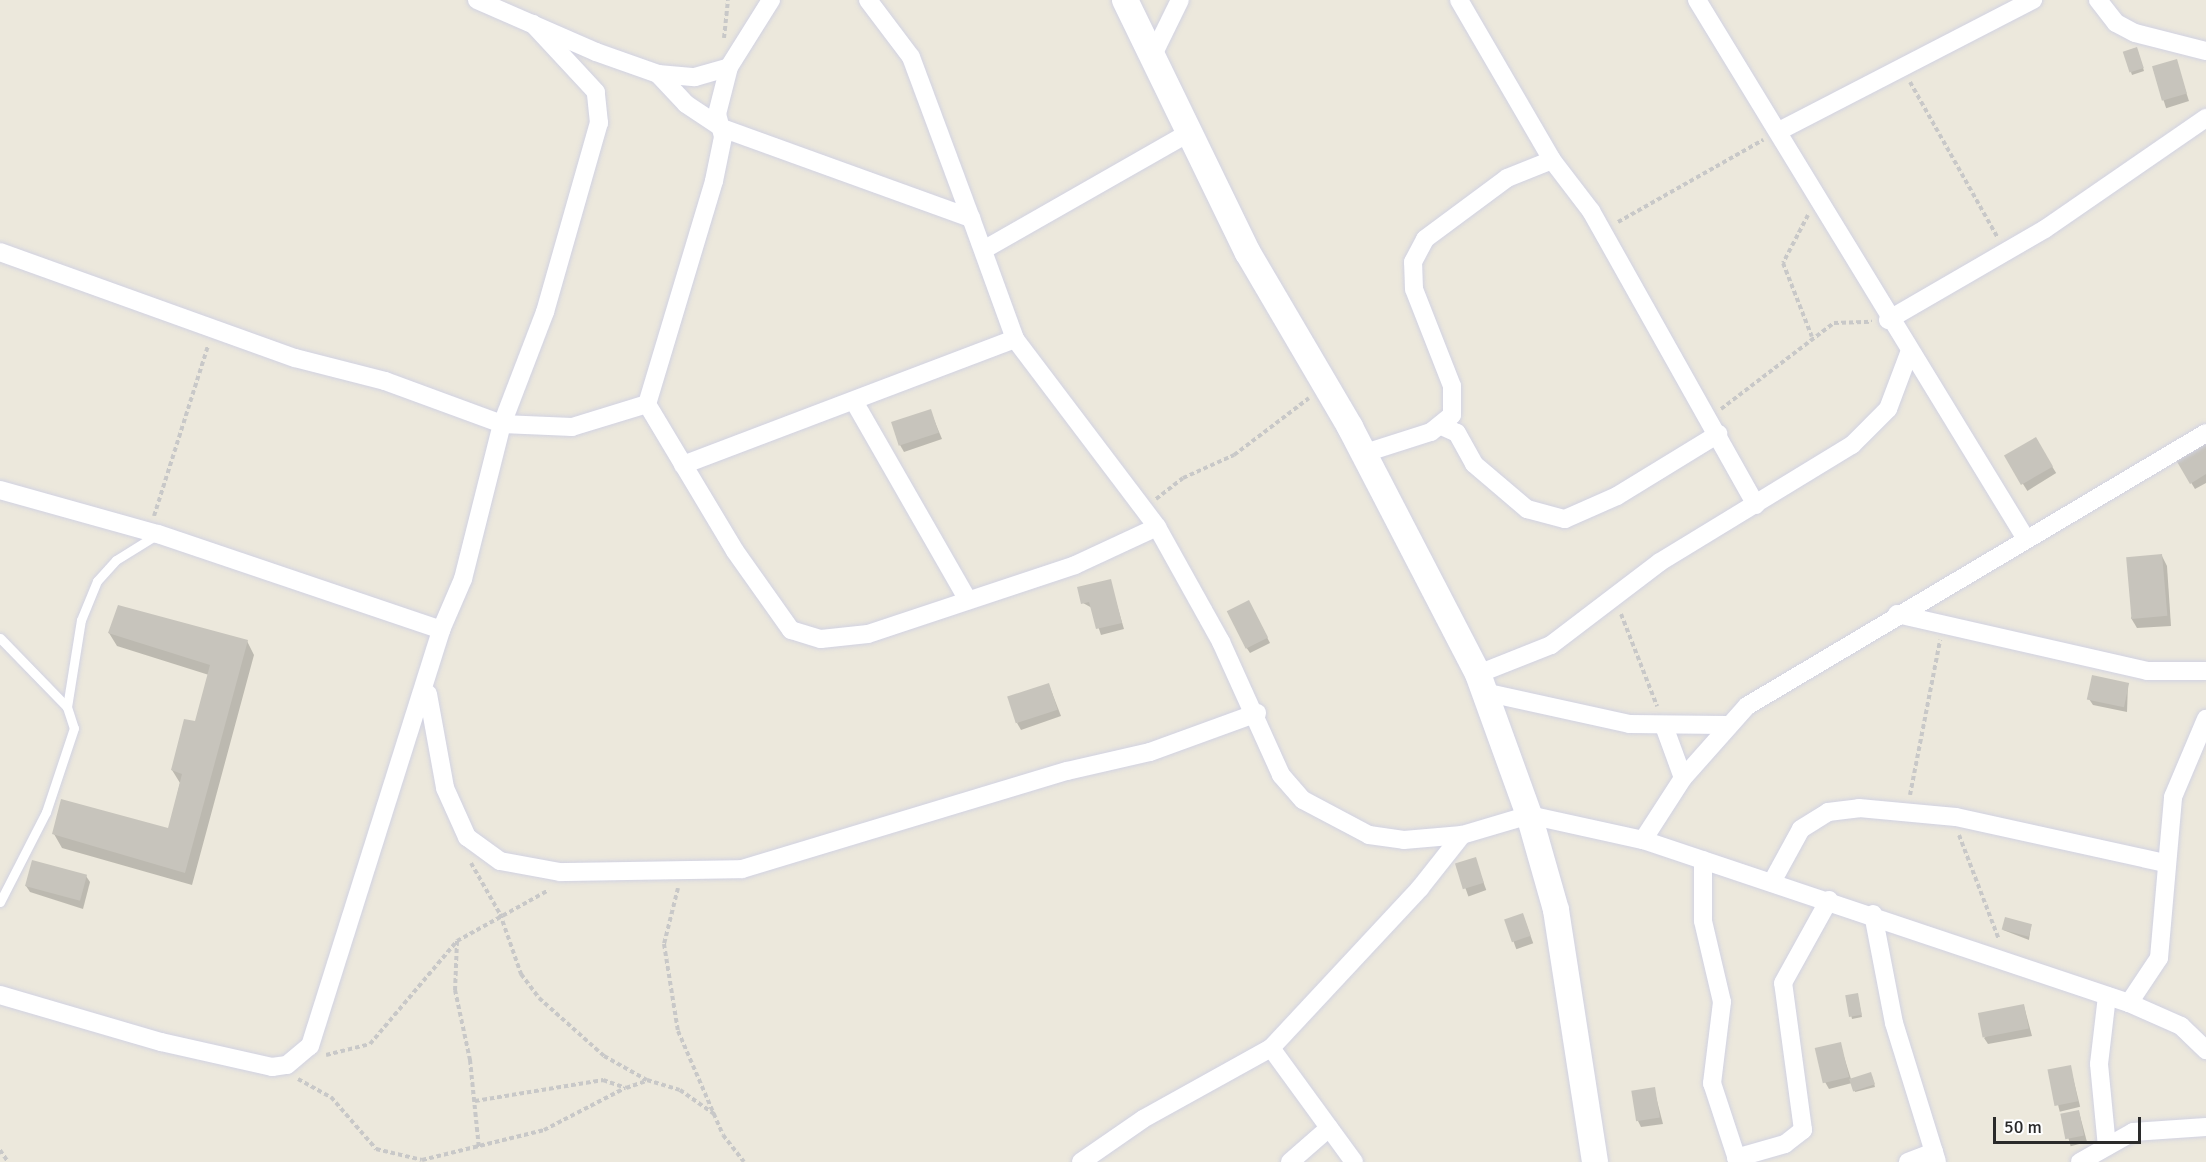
<!DOCTYPE html>
<html>
<head>
<meta charset="utf-8">
<style>
	body { margin:0 }
	#map { position:relative; width:2206px; height:1162px; overflow:hidden; background:#ece8dc; font-family:Signika,sans-serif }
	div>[style] { position:absolute }
	[style*='--x'] { left:calc(var(--x)*1px); top:calc(var(--y)*1px); width:calc(var(--w)*1px); rotate:calc(var(--a)*1deg) }
	.shadow>* { inset:0; background:#0003; transform-origin:0 0 }
	.building>* { inset:0; background:#c7c4bc; transform-origin:0 0 }
	.path>* { height:4px; margin-top:-2px; transform-origin:0; background:repeating-linear-gradient(90deg,#c8c8c8 0 4.5px,transparent 0 7.5px) }
	.roads { filter:drop-shadow(0 0 2px #d1d2e2) drop-shadow(0 0 2px #d1d2e2) }
	.lane>* { height:9px; margin:-4.5px; padding:0 4.5px; transform-origin:4.5px; border-radius:4.5px; background:#fff }
	.street>* { height:18px; margin:-9px; padding:0 9px; transform-origin:9px; border-radius:9px; background:#fff }
	.secondary>* { height:26px; margin:-13px; padding:0 13px; transform-origin:13px; border-radius:13px; background:#fff }
	span { translate:-50% -50%; white-space:nowrap; text-align:center; line-height:1.15; -webkit-text-stroke:6px #fff; paint-order:stroke }
	.scale { position:absolute; left:1993px; top:1117px; width:148px; height:27px; box-sizing:border-box; border:3px solid #2a2a2a; border-top:0; padding-left:8px; font-size:18px; line-height:21px; white-space:nowrap; color:#2a2a2a; -webkit-text-stroke:4px #fff; paint-order:stroke }
</style>
</head>
<body>
<div id="map">
	<div class="shadow">
		<div style="clip-path:polygon(2138px 52px,2144px 71px,2132px 75px,2131px 72px)"></div>
		<div style="left:2176px;top:61px;width:42px;height:24px;rotate:72deg"></div>
		<div style="clip-path:polygon(930px 410px,942px 439px,904px 452px,900px 445px)"></div>
		<div style="left:2035px;top:439px;width:40px;height:34px;rotate:58deg"></div>
		<div style="clip-path:polygon(2206px 444px,2206px 483px,2195px 489px,2178px 461px)"></div>
		<div style="clip-path:polygon(2162px 556px,2167px 566px,2171px 626px,2137px 628px,2131px 618px)"></div>
		<div style="clip-path:polygon(1110px 581px,1124px 629px,1101px 635px,1092px 608px,1083px 603px)"></div>
		<div style="clip-path:polygon(1252px 608px,1270px 643px,1250px 653px,1246px 647px)"></div>
		<div style="clip-path:polygon(109px 633px,247px 641px,254px 655px,192px 885px,62px 848px,54px 834px,169px 830px,180px 783px,172px 770px,196px 723px,209px 675px,117px 646px)"></div>
		<div style="clip-path:polygon(2128px 684px,2127px 712px,2093px 705px,2089px 699px)"></div>
		<div style="clip-path:polygon(1049px 685px,1061px 716px,1021px 730px,1017px 723px)"></div>
		<div style="left:1475px;top:859px;width:33px;height:19px;rotate:70deg"></div>
		<div style="clip-path:polygon(86px 876px,90px 882px,83px 909px,30px 892px,26px 886px)"></div>
		<div style="left:1523px;top:915px;width:30px;height:18px;rotate:70deg"></div>
		<div style="clip-path:polygon(2031px 925px,2029px 940px,2003px 930px)"></div>
		<div style="clip-path:polygon(1847px 997px,1858px 997px,1862px 1017px,1852px 1019px)"></div>
		<div style="clip-path:polygon(2024px 1006px,2032px 1036px,1988px 1044px,1984px 1038px)"></div>
		<div style="clip-path:polygon(1840px 1044px,1851px 1079px,1872px 1076px,1875px 1087px,1855px 1092px,1852px 1083px,1829px 1089px,1825px 1082px)"></div>
		<div style="left:2070px;top:1066px;width:42px;height:21px;rotate:76deg"></div>
		<div style="clip-path:polygon(1654px 1089px,1663px 1124px,1641px 1127px,1638px 1121px)"></div>
		<div style="left:2079px;top:1112px;width:31px;height:17px;rotate:75deg"></div>
	</div>
	<div class="building">
		<div style="left:2137px;top:47px;width:22px;height:15px;rotate:72deg"></div>
		<div style="left:2177px;top:59px;width:36px;height:26px;rotate:74deg"></div>
		<div style="left:931px;top:409px;width:25px;height:42px;rotate:72deg"></div>
		<div style="left:2036px;top:437px;width:34px;height:37px;rotate:60deg"></div>
		<div style="clip-path:polygon(2206px 442px,2206px 474px,2190px 484px,2176px 460px)"></div>
		<div style="left:2162px;top:554px;width:62px;height:36px;rotate:85deg"></div>
		<div style="clip-path:polygon(1111px 579px,1122px 623px,1096px 629px,1089px 602px,1081px 604px,1077px 587px)"></div>
		<div style="left:1249px;top:600px;width:42px;height:25px;rotate:63deg"></div>
		<div style="clip-path:polygon(118px 605px,248px 640px,185px 873px,52px 834px,61px 799px,168px 828px,182px 774px,171px 770px,184px 719px,195px 721px,210px 665px,108px 633px)"></div>
		<div style="left:2092px;top:675px;width:38px;height:25px;rotate:12deg"></div>
		<div style="left:1049px;top:683px;width:28px;height:44px;rotate:72deg"></div>
		<div style="left:1476px;top:857px;width:27px;height:22px;rotate:73deg"></div>
		<div style="left:32px;top:860px;width:57px;height:27px;rotate:15deg"></div>
		<div style="left:1523px;top:913px;width:24px;height:20px;rotate:71deg"></div>
		<div style="left:2005px;top:917px;width:28px;height:13px;rotate:15deg"></div>
		<div style="left:1858px;top:993px;width:22px;height:13px;rotate:80deg"></div>
		<div style="left:2024px;top:1004px;width:25px;height:47px;rotate:79deg"></div>
		<div style="left:1841px;top:1042px;width:36px;height:27px;rotate:77deg"></div>
		<div style="left:2071px;top:1065px;width:37px;height:24px;rotate:79deg"></div>
		<div style="left:1871px;top:1072px;width:13px;height:23px;rotate:72deg"></div>
		<div style="left:1655px;top:1087px;width:31px;height:24px;rotate:81deg"></div>
		<div style="left:2079px;top:1110px;width:26px;height:19px;rotate:79deg"></div>
	</div>
	<div class="path">
		<div style="--x:724;--y:38;--w:38;--a:-84"></div>
		<div style="--x:1910;--y:82;--w:179;--a:60.6"></div>
		<div style="--x:1808;--y:215;--w:54;--a:117.5"></div>
		<div style="--x:1783;--y:263;--w:79;--a:68.6"></div>
		<div style="--x:1618;--y:222;--w:167;--a:-29.5"></div>
		<div style="--x:1721;--y:409;--w:142;--a:-37.3"></div>
		<div style="--x:1834;--y:323;--w:38;--a:-2"></div>
		<div style="--x:1156;--y:499;--w:34;--a:-38"></div>
		<div style="--x:1183;--y:478;--w:56;--a:-24.3"></div>
		<div style="--x:1234;--y:455;--w:94;--a:-37.2"></div>
		<div style="--x:154;--y:516;--w:178;--a:-72.4"></div>
		<div style="--x:1621;--y:614;--w:99;--a:68.6"></div>
		<div style="--x:1910;--y:795;--w:158;--a:-79"></div>
		<div style="--x:1959;--y:835;--w:112;--a:69.1"></div>
		<div style="--x:471;--y:863;--w:59;--a:60.4"></div>
		<div style="--x:500;--y:914;--w:64;--a:70.7"></div>
		<div style="--x:521;--y:974;--w:30;--a:53"></div>
		<div style="--x:539;--y:998;--w:87;--a:41.7"></div>
		<div style="--x:604;--y:1056;--w:49;--a:29.2"></div>
		<div style="--x:647;--y:1080;--w:34;--a:17"></div>
		<div style="--x:680;--y:1090;--w:42;--a:35.2"></div>
		<div style="--x:678;--y:888;--w:58;--a:104"></div>
		<div style="--x:664;--y:944;--w:88;--a:80.9"></div>
		<div style="--x:678;--y:1031;--w:113;--a:66.6"></div>
		<div style="--x:723;--y:1135;--w:34;--a:52"></div>
		<div style="--x:457;--y:941;--w:49;--a:92.3"></div>
		<div style="--x:455;--y:990;--w:72;--a:77.9"></div>
		<div style="--x:470;--y:1060;--w:89;--a:84.2"></div>
		<div style="--x:326;--y:1055;--w:45;--a:-14"></div>
		<div style="--x:370;--y:1044;--w:135;--a:-49.8"></div>
		<div style="--x:457;--y:941;--w:105;--a:-29"></div>
		<div style="--x:298;--y:1079;--w:38;--a:29"></div>
		<div style="--x:331;--y:1097;--w:69;--a:49.1"></div>
		<div style="--x:376;--y:1149;--w:47;--a:13.4"></div>
		<div style="--x:422;--y:1160;--w:126;--a:-13.8"></div>
		<div style="--x:544;--y:1130;--w:91;--a:-27.4"></div>
		<div style="--x:475;--y:1101;--w:130;--a:-9.3"></div>
		<div style="--x:603;--y:1080;--w:24;--a:19"></div>
		<div style="--x:626;--y:1088;--w:21;--a:-19"></div>
		<div style="--x:0;--y:1150;--w:14;--a:56"></div>
	</div>
	<div class="roads">
		<div class="lane">
			<div style="--x:0;--y:638;--w:96;--a:45.8"></div>
			<div style="--x:67;--y:707;--w:22;--a:72"></div>
			<div style="--x:74;--y:728;--w:89;--a:108.4"></div>
			<div style="--x:46;--y:812;--w:101;--a:117.1"></div>
			<div style="--x:67;--y:707;--w:88;--a:-80.9"></div>
			<div style="--x:81;--y:620;--w:42;--a:-67.7"></div>
			<div style="--x:97;--y:581;--w:28;--a:-48"></div>
			<div style="--x:116;--y:560;--w:49;--a:-31.8"></div>
		</div>
		<div class="street">
			<div style="--x:477;--y:0;--w:130;--a:23.6"></div>
			<div style="--x:596;--y:52;--w:66;--a:19.5"></div>
			<div style="--x:658;--y:74;--w:37;--a:5"></div>
			<div style="--x:695;--y:77;--w:35;--a:-16"></div>
			<div style="--x:729;--y:67;--w:79;--a:-57.9"></div>
			<div style="--x:868;--y:0;--w:71;--a:53"></div>
			<div style="--x:911;--y:57;--w:172;--a:69.6"></div>
			<div style="--x:1459;--y:0;--w:185;--a:59.8"></div>
			<div style="--x:1552;--y:160;--w:64;--a:52.6"></div>
			<div style="--x:1591;--y:211;--w:337;--a:60.7"></div>
			<div style="--x:1697;--y:0;--w:631;--a:58.6"></div>
			<div style="--x:2098;--y:0;--w:29;--a:52"></div>
			<div style="--x:2116;--y:23;--w:21;--a:28"></div>
			<div style="--x:2135;--y:33;--w:73;--a:14.2"></div>
			<div style="--x:1153;--y:55;--w:61;--a:-63.9"></div>
			<div style="--x:729;--y:67;--w:49;--a:104.3"></div>
			<div style="--x:717;--y:114;--w:24;--a:75"></div>
			<div style="--x:723;--y:137;--w:45;--a:101.6"></div>
			<div style="--x:714;--y:181;--w:233;--a:106.7"></div>
			<div style="--x:647;--y:404;--w:171;--a:59.1"></div>
			<div style="--x:735;--y:551;--w:97;--a:54.7"></div>
			<div style="--x:791;--y:630;--w:31;--a:17"></div>
			<div style="--x:821;--y:639;--w:47;--a:-6.1"></div>
			<div style="--x:868;--y:634;--w:218;--a:-18.4"></div>
			<div style="--x:1075;--y:565;--w:90;--a:-24.9"></div>
			<div style="--x:658;--y:74;--w:41;--a:47"></div>
			<div style="--x:686;--y:104;--w:43;--a:33.7"></div>
			<div style="--x:722;--y:128;--w:265;--a:19.9"></div>
			<div style="--x:971;--y:218;--w:129;--a:70"></div>
			<div style="--x:1015;--y:339;--w:236;--a:52.9"></div>
			<div style="--x:1157;--y:527;--w:132;--a:60.9"></div>
			<div style="--x:1221;--y:642;--w:146;--a:65.7"></div>
			<div style="--x:1281;--y:775;--w:33;--a:49"></div>
			<div style="--x:1303;--y:800;--w:75;--a:27.9"></div>
			<div style="--x:1369;--y:835;--w:35;--a:8"></div>
			<div style="--x:1404;--y:840;--w:58;--a:-4.9"></div>
			<div style="--x:1462;--y:835;--w:70;--a:-16.6"></div>
			<div style="--x:1529;--y:815;--w:117;--a:12.4"></div>
			<div style="--x:1643;--y:840;--w:513;--a:18.54"></div>
			<div style="--x:2129;--y:1003;--w:57;--a:23.9"></div>
			<div style="--x:2181;--y:1026;--w:35;--a:44"></div>
			<div style="--x:1779;--y:131;--w:286;--a:-27.3"></div>
			<div style="--x:985;--y:249;--w:236;--a:-29.7"></div>
			<div style="--x:0;--y:252;--w:313;--a:19.8"></div>
			<div style="--x:295;--y:358;--w:93;--a:14.3"></div>
			<div style="--x:385;--y:381;--w:125;--a:20.2"></div>
			<div style="--x:502;--y:424;--w:70;--a:2.5"></div>
			<div style="--x:572;--y:427;--w:78;--a:-17"></div>
			<div style="--x:1888;--y:320;--w:181;--a:-30.1"></div>
			<div style="--x:2045;--y:229;--w:196;--a:-34.6"></div>
			<div style="--x:855;--y:403;--w:227;--a:60.2"></div>
			<div style="--x:1444;--y:427;--w:14;--a:25"></div>
			<div style="--x:1457;--y:433;--w:35;--a:61"></div>
			<div style="--x:1474;--y:464;--w:70;--a:40.3"></div>
			<div style="--x:1527;--y:509;--w:39;--a:15"></div>
			<div style="--x:1565;--y:519;--w:57;--a:-23.9"></div>
			<div style="--x:1617;--y:496;--w:119;--a:-31.5"></div>
			<div style="--x:1365;--y:453;--w:69;--a:-17.7"></div>
			<div style="--x:1431;--y:432;--w:27;--a:-39"></div>
			<div style="--x:1452;--y:415;--w:29;--a:-90"></div>
			<div style="--x:1452;--y:386;--w:104;--a:-111.4"></div>
			<div style="--x:1414;--y:289;--w:27;--a:-92"></div>
			<div style="--x:1413;--y:262;--w:26;--a:-62"></div>
			<div style="--x:1425;--y:239;--w:102;--a:-36.6"></div>
			<div style="--x:1507;--y:178;--w:48;--a:-21.8"></div>
			<div style="--x:683;--y:465;--w:355;--a:-20.8"></div>
			<div style="--x:0;--y:490;--w:164;--a:15.6"></div>
			<div style="--x:158;--y:534;--w:299;--a:18.7"></div>
			<div style="--x:1897;--y:614;--w:256;--a:12.8"></div>
			<div style="--x:2147;--y:671;--w:59;--a:0"></div>
			<div style="--x:1478;--y:674;--w:79;--a:-21.7"></div>
			<div style="--x:1551;--y:645;--w:137;--a:-37.3"></div>
			<div style="--x:1660;--y:562;--w:225;--a:-31.4"></div>
			<div style="--x:1852;--y:445;--w:51;--a:-45"></div>
			<div style="--x:1888;--y:409;--w:60;--a:-69.4"></div>
			<div style="--x:1484;--y:692;--w:148;--a:12.4"></div>
			<div style="--x:1629;--y:724;--w:97;--a:0.6"></div>
			<div style="--x:428;--y:694;--w:96;--a:79.7"></div>
			<div style="--x:445;--y:788;--w:54;--a:65.8"></div>
			<div style="--x:467;--y:837;--w:41;--a:36"></div>
			<div style="--x:500;--y:861;--w:61;--a:10.4"></div>
			<div style="--x:560;--y:872;--w:182;--a:-0.9"></div>
			<div style="--x:742;--y:869;--w:339;--a:-16.8"></div>
			<div style="--x:1067;--y:771;--w:85;--a:-12.9"></div>
			<div style="--x:1150;--y:752;--w:114;--a:-20"></div>
			<div style="--x:1664;--y:726;--w:55;--a:69.9"></div>
			<div style="--x:1643;--y:840;--w:74;--a:-57.2"></div>
			<div style="--x:1683;--y:778;--w:96;--a:-48.4"></div>
			<div style="--x:1747;--y:706;--w:534;--a:-30.74"></div>
			<div style="--x:1703;--y:860;--w:61;--a:90"></div>
			<div style="--x:1703;--y:921;--w:83;--a:76.8"></div>
			<div style="--x:1722;--y:1002;--w:82;--a:97"></div>
			<div style="--x:1712;--y:1083;--w:83;--a:71.8"></div>
			<div style="--x:1772;--y:882;--w:60;--a:-61.3"></div>
			<div style="--x:1801;--y:829;--w:32;--a:-32"></div>
			<div style="--x:1828;--y:812;--w:31;--a:-7"></div>
			<div style="--x:1859;--y:808;--w:97;--a:5.3"></div>
			<div style="--x:1956;--y:817;--w:215;--a:12.4"></div>
			<div style="--x:1873;--y:914;--w:111;--a:79.1"></div>
			<div style="--x:1894;--y:1023;--w:145;--a:72.8"></div>
			<div style="--x:0;--y:995;--w:168;--a:16.3"></div>
			<div style="--x:161;--y:1042;--w:114;--a:12.7"></div>
			<div style="--x:272;--y:1067;--w:15;--a:-8"></div>
			<div style="--x:287;--y:1065;--w:30;--a:-40"></div>
			<div style="--x:310;--y:1046;--w:436;--a:-72.5"></div>
			<div style="--x:441;--y:630;--w:56;--a:-66.7"></div>
			<div style="--x:463;--y:579;--w:160;--a:-75.9"></div>
			<div style="--x:502;--y:424;--w:120;--a:-69"></div>
			<div style="--x:545;--y:312;--w:197;--a:-74.1"></div>
			<div style="--x:599;--y:123;--w:31;--a:-96"></div>
			<div style="--x:596;--y:92;--w:93;--a:-132.8"></div>
			<div style="--x:2107;--y:996;--w:68;--a:96.7"></div>
			<div style="--x:2099;--y:1064;--w:83;--a:84.5"></div>
			<div style="--x:2129;--y:1003;--w:54;--a:-56.3"></div>
			<div style="--x:2159;--y:958;--w:162;--a:-85"></div>
			<div style="--x:2173;--y:797;--w:85;--a:-67.1"></div>
			<div style="--x:1271;--y:1048;--w:141;--a:53.9"></div>
			<div style="--x:1736;--y:1158;--w:51;--a:-15.9"></div>
			<div style="--x:1785;--y:1144;--w:23;--a:-38"></div>
			<div style="--x:1803;--y:1130;--w:148;--a:-97.7"></div>
			<div style="--x:1783;--y:983;--w:95;--a:-61"></div>
			<div style="--x:1081;--y:1162;--w:75;--a:-34.7"></div>
			<div style="--x:1143;--y:1119;--w:146;--a:-29"></div>
			<div style="--x:1271;--y:1048;--w:219;--a:-47"></div>
			<div style="--x:1420;--y:888;--w:68;--a:-51.6"></div>
			<div style="--x:1290;--y:1162;--w:52;--a:-41.1"></div>
			<div style="--x:1908;--y:1162;--w:28;--a:-21"></div>
			<div style="--x:2080;--y:1162;--w:61;--a:-29.5"></div>
			<div style="--x:2133;--y:1132;--w:73;--a:-3.9"></div>
		</div>
		<div class="secondary">
			<div style="--x:1125;--y:0;--w:281;--a:64.1"></div>
			<div style="--x:1248;--y:253;--w:202;--a:59.6"></div>
			<div style="--x:1350;--y:427;--w:278;--a:62.6"></div>
			<div style="--x:1478;--y:674;--w:150;--a:70.1"></div>
			<div style="--x:1529;--y:815;--w:99;--a:74.1"></div>
			<div style="--x:1556;--y:910;--w:255;--a:81.2"></div>
		</div>
	</div>
	<div class="scale">50 m</div>
</div>
</body>
</html>
